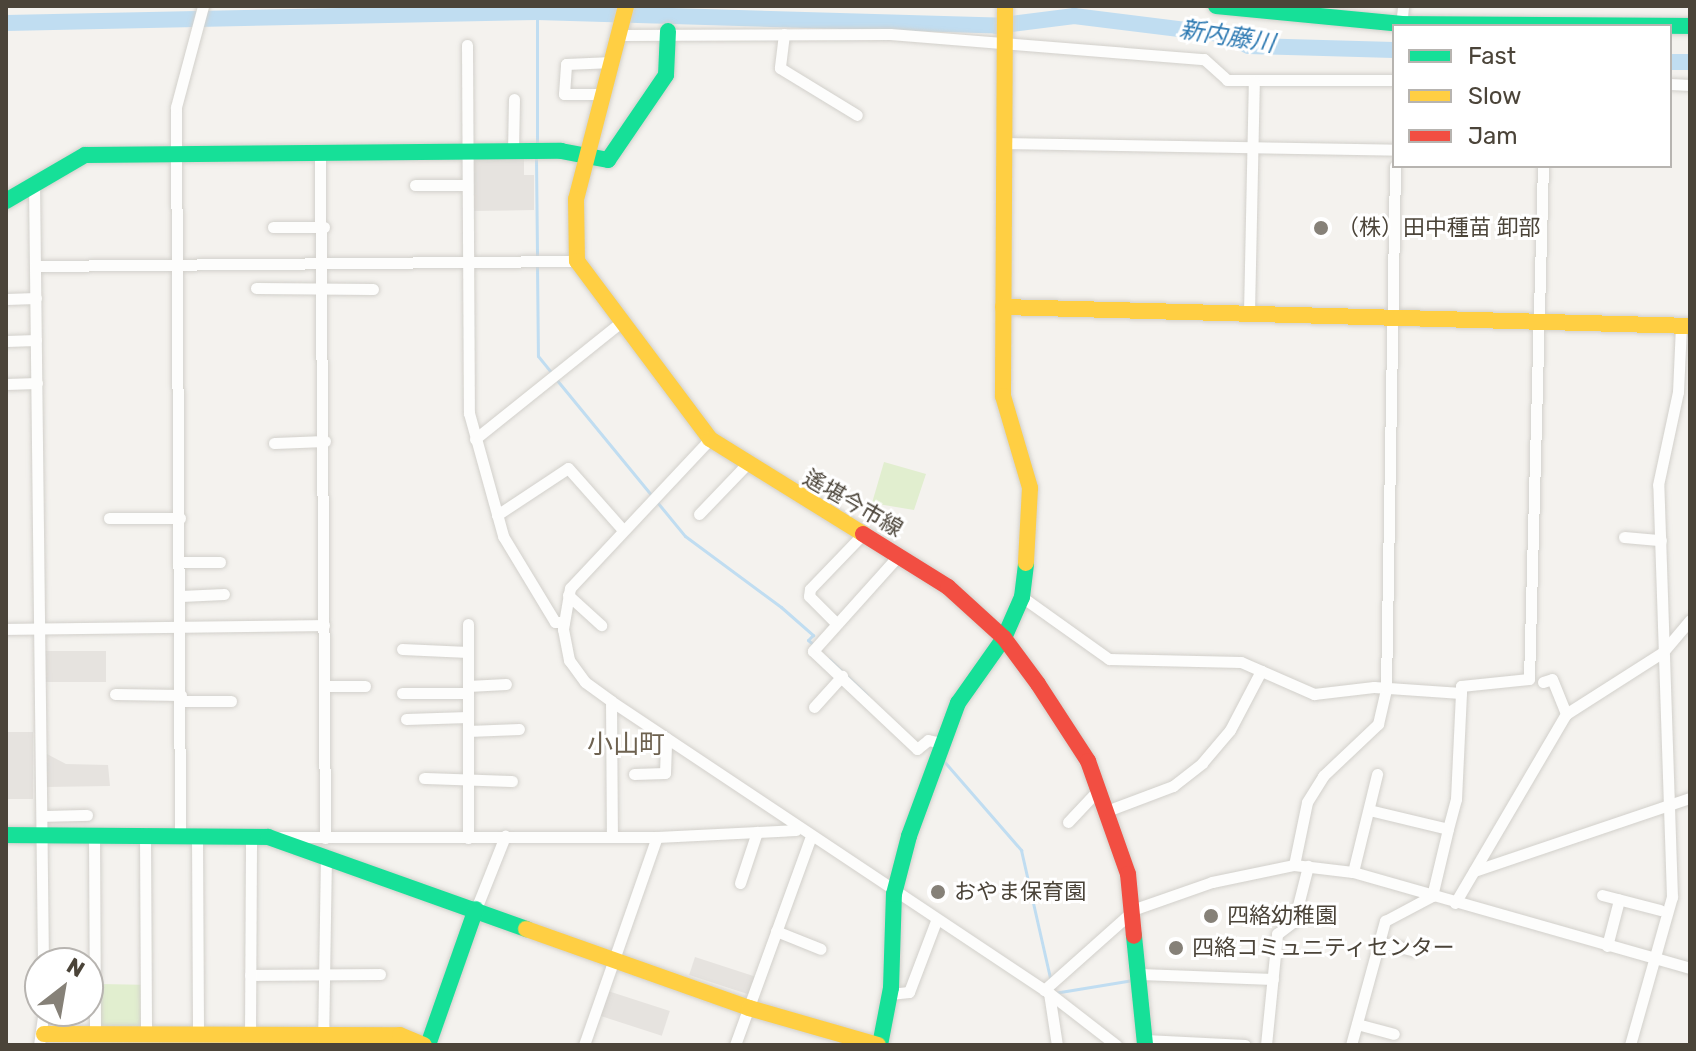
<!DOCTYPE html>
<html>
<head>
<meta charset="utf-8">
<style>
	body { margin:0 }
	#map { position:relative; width:1696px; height:1051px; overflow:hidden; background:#f4f2ee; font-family:Rubik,"Noto Sans JP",sans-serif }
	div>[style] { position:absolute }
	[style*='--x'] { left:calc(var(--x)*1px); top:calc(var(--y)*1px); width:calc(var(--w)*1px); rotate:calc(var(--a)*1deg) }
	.green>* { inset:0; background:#e1eecf; transform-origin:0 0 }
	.parking>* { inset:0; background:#e6e3df; transform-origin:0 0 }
	.stream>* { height:3px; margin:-1.5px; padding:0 1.5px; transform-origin:1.5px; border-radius:1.5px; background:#c0ddf1 }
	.river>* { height:16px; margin:-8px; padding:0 8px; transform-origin:8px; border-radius:8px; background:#c0ddf1 }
	.roads { filter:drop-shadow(0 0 2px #d2d0cb) drop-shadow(0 0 2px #d2d0cb) }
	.street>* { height:11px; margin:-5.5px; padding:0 5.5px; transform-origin:5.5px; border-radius:5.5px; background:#fdfdfc }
	.fast>* { height:16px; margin:-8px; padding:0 8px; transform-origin:8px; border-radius:8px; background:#16e098 }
	.slow>* { height:16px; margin:-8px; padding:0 8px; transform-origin:8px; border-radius:8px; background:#ffcf43 }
	.jam>* { height:16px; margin:-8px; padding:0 8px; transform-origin:8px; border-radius:8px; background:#f24e42 }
	.dots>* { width:22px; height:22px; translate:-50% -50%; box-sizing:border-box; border:4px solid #fff; border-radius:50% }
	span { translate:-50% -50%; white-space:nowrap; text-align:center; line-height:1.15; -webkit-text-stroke:6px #fff; paint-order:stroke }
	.poi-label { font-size:22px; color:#4b4439 }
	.left { translate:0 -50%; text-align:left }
	.street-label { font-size:22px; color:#4b4439 }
	.water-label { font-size:24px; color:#2e7ab2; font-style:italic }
	.quarter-label { font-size:26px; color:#6e6250 }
	.frame { position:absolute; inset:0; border:8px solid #4b4439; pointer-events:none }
	.legend { position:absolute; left:1392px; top:24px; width:280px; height:144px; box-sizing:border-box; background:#fff; border:2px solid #b7b4b0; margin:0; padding:10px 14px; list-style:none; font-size:24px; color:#4b4439 }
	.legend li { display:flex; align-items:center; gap:16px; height:40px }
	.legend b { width:40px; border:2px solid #b7b4b0 }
	.north { position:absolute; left:24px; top:947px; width:80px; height:80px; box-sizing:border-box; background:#fff; border:2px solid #b7b4b0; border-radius:50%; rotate:31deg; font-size:22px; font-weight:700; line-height:32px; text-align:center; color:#4b4439 }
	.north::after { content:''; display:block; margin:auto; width:28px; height:36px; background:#868178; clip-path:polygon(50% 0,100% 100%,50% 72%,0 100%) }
</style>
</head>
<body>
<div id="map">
	<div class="green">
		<div style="clip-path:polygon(884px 462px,926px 474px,914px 510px,872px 503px)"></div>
		<div style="left:100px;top:984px;width:41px;height:47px;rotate:1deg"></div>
	</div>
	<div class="parking">
		<div style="clip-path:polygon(470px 158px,524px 159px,524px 175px,534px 175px,534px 210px,470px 211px)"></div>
		<div style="left:41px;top:651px;width:65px;height:31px"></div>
		<div style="left:6px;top:732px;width:27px;height:67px"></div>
		<div style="clip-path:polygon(45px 753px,66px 764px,108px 765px,110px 786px,46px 787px)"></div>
		<div style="left:695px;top:957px;width:63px;height:19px;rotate:18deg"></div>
		<div style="left:608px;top:991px;width:65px;height:26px;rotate:18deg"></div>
	</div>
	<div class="stream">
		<div style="--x:537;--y:12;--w:131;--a:90"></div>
		<div style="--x:536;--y:158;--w:100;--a:89.4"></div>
		<div style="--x:537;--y:265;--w:91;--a:89.4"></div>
		<div style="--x:538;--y:356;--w:22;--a:51"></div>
		<div style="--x:556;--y:379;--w:203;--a:50.6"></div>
		<div style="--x:685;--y:536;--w:119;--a:36.5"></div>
		<div style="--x:781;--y:607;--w:43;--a:41.2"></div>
		<div style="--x:813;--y:635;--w:7;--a:135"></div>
		<div style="--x:808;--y:640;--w:9;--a:41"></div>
		<div style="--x:829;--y:659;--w:52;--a:43.5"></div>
		<div style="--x:942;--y:759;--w:121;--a:49"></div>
		<div style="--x:1021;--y:850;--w:131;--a:77.2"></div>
		<div style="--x:1054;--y:993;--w:80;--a:-9.3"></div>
		<div style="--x:6;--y:1044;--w:29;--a:0"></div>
		<div style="--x:42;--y:1044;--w:210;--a:0.3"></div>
	</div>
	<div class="river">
		<div style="--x:6;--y:23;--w:531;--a:-1.19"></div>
		<div style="--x:537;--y:12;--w:459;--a:1.7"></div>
		<div style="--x:996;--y:26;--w:79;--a:-7.3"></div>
		<div style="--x:1074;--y:16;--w:153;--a:7.1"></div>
		<div style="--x:1226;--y:35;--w:25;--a:26"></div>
		<div style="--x:1249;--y:46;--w:145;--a:1.6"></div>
		<div style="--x:1670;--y:62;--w:20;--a:0"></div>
	</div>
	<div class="roads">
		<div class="street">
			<div style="--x:1401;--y:26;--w:20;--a:-84"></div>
			<div style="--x:784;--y:34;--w:34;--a:97"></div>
			<div style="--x:780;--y:68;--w:90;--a:31.4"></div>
			<div style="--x:619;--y:35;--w:271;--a:-0.2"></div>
			<div style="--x:890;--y:34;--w:315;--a:4.6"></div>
			<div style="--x:1204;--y:59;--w:31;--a:42"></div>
			<div style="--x:1227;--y:80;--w:167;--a:0"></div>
			<div style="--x:467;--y:45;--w:368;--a:89.7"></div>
			<div style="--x:469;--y:413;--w:128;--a:74.5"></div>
			<div style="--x:503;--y:536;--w:100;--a:58.8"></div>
			<div style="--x:555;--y:622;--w:9;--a:0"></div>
			<div style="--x:1670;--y:84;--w:20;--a:3"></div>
			<div style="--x:603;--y:94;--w:39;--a:180"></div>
			<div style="--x:564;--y:94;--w:30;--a:-86"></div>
			<div style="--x:566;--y:64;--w:46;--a:-2.5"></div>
			<div style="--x:1008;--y:143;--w:386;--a:1"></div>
			<div style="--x:513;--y:151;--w:52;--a:-88.9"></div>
			<div style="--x:320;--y:153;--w:685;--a:89.58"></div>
			<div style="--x:34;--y:183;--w:780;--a:89.34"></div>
			<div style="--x:415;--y:185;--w:49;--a:0"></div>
			<div style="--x:273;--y:227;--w:51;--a:0"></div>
			<div style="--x:35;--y:266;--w:542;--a:-0.53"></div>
			<div style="--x:256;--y:288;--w:117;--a:0.5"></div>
			<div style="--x:6;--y:299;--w:30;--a:-2"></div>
			<div style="--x:1249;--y:313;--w:232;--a:-88.8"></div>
			<div style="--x:6;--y:341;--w:30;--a:-2"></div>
			<div style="--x:6;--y:384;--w:31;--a:-2"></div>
			<div style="--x:475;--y:439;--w:186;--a:-38.7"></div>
			<div style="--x:710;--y:439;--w:204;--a:133.2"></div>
			<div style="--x:570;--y:588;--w:42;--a:99.7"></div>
			<div style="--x:563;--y:629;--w:32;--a:79"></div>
			<div style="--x:569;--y:660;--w:27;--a:54"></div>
			<div style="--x:585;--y:682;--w:32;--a:36"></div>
			<div style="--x:611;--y:701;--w:526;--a:33.69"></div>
			<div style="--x:1049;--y:993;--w:85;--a:37.8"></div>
			<div style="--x:274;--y:443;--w:51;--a:-2.2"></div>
			<div style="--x:699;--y:514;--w:66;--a:-46.2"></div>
			<div style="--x:497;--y:515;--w:85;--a:-33.5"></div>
			<div style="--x:568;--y:468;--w:83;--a:48.4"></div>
			<div style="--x:109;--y:518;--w:71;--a:0"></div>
			<div style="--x:1624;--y:537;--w:37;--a:5"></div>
			<div style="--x:899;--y:555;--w:129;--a:131.9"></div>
			<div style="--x:813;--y:651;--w:143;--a:43.3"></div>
			<div style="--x:917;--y:749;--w:14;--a:-39"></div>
			<div style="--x:928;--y:740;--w:13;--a:13"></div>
			<div style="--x:180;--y:562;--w:40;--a:0"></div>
			<div style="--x:568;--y:595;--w:45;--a:42.3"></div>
			<div style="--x:181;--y:596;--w:43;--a:-2.7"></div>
			<div style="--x:1022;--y:597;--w:107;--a:35.5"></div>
			<div style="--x:1109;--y:659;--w:132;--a:1.3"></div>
			<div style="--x:1241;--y:662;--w:80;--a:23.7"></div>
			<div style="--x:1314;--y:694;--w:60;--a:-6.7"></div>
			<div style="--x:1374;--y:687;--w:87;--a:3.9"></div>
			<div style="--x:1461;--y:693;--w:106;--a:92.7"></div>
			<div style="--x:1456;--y:799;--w:31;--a:105"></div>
			<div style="--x:836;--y:623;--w:38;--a:-135"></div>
			<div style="--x:809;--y:596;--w:7;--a:-82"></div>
			<div style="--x:810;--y:589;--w:76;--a:-46.1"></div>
			<div style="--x:6;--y:629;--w:318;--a:-0.7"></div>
			<div style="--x:402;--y:649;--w:66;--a:2.6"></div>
			<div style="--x:1543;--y:682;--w:9;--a:-18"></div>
			<div style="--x:1552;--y:679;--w:38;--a:68"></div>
			<div style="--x:324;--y:686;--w:41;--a:0"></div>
			<div style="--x:468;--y:686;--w:38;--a:-3"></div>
			<div style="--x:402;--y:693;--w:66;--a:0"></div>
			<div style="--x:1461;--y:693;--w:7;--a:-90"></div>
			<div style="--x:1461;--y:686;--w:68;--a:-5.9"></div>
			<div style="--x:1529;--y:679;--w:513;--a:-88.44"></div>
			<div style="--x:115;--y:694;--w:66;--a:0.9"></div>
			<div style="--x:181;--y:701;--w:50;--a:0"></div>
			<div style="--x:611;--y:701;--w:136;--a:89.6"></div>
			<div style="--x:814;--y:707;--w:42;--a:-47.9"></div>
			<div style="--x:406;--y:719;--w:62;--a:-1.8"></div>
			<div style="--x:468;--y:731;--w:51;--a:-2.2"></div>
			<div style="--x:634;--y:774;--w:31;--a:-2"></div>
			<div style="--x:665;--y:773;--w:35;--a:-88"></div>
			<div style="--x:424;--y:778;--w:88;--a:2"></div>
			<div style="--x:1369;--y:810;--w:81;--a:13.5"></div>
			<div style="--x:1448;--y:829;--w:69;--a:103.4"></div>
			<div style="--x:1104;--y:812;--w:74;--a:-20.6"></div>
			<div style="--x:1173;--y:786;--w:37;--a:-38"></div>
			<div style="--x:1202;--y:763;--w:43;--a:-49.7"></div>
			<div style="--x:1230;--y:730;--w:67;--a:-62.3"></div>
			<div style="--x:42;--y:816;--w:45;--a:-1.3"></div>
			<div style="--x:1068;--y:822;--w:44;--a:-46.8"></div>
			<div style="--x:145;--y:833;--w:201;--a:89.7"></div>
			<div style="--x:94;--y:834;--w:201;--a:89.7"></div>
			<div style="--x:180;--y:834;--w:727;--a:-90.32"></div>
			<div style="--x:176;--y:107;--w:105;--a:-75"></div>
			<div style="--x:197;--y:835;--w:199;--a:89.7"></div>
			<div style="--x:281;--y:837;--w:376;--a:0"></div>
			<div style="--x:657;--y:837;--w:139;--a:-2.9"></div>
			<div style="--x:468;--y:838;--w:214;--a:-90"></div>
			<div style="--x:1294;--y:865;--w:64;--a:-78.3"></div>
			<div style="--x:1307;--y:802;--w:31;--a:-58"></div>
			<div style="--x:1323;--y:776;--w:76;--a:-43.4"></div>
			<div style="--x:1378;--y:724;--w:37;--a:-77"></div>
			<div style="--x:1386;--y:688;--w:522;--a:-89.01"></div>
			<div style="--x:1474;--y:871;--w:228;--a:-18.7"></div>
			<div style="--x:1353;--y:872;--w:101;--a:-76.2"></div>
			<div style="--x:740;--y:883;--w:54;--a:-71.6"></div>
			<div style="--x:1602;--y:895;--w:60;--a:14.5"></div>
			<div style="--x:1455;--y:903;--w:219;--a:-59.6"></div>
			<div style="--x:1566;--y:714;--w:115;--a:-32.6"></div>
			<div style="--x:1663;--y:652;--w:42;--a:-49.8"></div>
			<div style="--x:476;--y:909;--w:79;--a:-68.3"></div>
			<div style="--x:776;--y:931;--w:48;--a:21.8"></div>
			<div style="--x:1379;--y:942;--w:34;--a:14"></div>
			<div style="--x:1607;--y:946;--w:48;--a:-75.4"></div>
			<div style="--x:1140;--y:974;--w:133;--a:2.2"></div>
			<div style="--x:250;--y:975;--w:130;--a:-0.4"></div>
			<div style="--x:1044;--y:990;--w:122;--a:-41.7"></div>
			<div style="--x:1135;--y:909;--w:82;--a:-19.3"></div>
			<div style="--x:1212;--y:882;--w:84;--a:-11.7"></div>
			<div style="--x:1294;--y:865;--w:59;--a:6.8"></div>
			<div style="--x:1353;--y:872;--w:350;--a:15.9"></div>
			<div style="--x:1049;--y:993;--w:53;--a:81.3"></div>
			<div style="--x:890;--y:994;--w:19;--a:-6"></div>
			<div style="--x:909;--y:992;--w:76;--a:-69.2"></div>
			<div style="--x:1357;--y:1024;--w:38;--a:15"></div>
			<div style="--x:250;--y:1035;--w:199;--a:-89.7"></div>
			<div style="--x:1145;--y:1040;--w:100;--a:2.9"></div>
			<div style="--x:39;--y:1045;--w:34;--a:-82"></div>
			<div style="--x:323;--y:1045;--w:190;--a:-89.1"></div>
			<div style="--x:584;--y:1045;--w:220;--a:-70.7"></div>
			<div style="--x:735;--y:1045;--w:219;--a:-70"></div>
			<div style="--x:1266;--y:1045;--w:112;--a:-84.3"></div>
			<div style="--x:1277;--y:934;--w:21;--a:-37"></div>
			<div style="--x:1294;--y:921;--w:57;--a:-75.7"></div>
			<div style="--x:1351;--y:1045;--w:129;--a:-74.7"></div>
			<div style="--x:1385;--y:921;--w:53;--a:-28"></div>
			<div style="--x:1630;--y:1045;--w:154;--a:-74.2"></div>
			<div style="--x:1672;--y:897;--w:412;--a:-91.9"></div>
			<div style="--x:1658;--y:485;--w:95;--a:-77.9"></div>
			<div style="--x:1678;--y:392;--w:66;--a:-87.4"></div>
		</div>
		<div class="fast">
			<div style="--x:1216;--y:6;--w:187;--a:5.5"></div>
			<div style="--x:1402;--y:24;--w:288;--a:0.4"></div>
			<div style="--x:6;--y:201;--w:91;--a:-30.2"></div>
			<div style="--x:85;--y:155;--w:476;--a:-0.5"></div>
			<div style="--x:561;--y:151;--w:48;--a:10.8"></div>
			<div style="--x:608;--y:160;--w:103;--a:-55.7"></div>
			<div style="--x:666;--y:75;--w:44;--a:-87.4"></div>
			<div style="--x:6;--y:835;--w:262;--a:0.4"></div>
			<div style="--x:268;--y:837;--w:274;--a:19.6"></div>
			<div style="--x:1134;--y:936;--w:110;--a:84.2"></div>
			<div style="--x:428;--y:1045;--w:144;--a:-70.6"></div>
			<div style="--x:880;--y:1045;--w:58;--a:-79.1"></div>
			<div style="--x:891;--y:988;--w:94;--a:-88.2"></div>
			<div style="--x:894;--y:894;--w:60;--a:-75.5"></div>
			<div style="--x:909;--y:836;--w:142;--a:-69.8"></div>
			<div style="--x:958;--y:703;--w:80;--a:-54.7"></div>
			<div style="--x:1004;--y:638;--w:45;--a:-66.3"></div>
			<div style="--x:1022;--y:597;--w:34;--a:-83"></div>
		</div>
		<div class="slow">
			<div style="--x:626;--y:6;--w:199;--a:104.5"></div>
			<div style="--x:576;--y:199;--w:62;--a:89.1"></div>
			<div style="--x:577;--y:261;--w:222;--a:53.2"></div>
			<div style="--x:710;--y:439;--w:180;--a:31.8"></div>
			<div style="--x:1005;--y:6;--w:390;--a:90.3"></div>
			<div style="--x:1003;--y:396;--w:96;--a:73.6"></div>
			<div style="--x:1030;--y:488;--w:75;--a:93.1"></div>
			<div style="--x:1003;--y:307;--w:687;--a:1.58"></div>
			<div style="--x:526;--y:929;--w:237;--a:19.5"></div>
			<div style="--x:749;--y:1008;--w:134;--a:16"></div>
			<div style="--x:44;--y:1034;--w:356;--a:0.2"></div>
			<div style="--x:400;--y:1035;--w:26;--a:23"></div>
		</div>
		<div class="jam">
			<div style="--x:863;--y:534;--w:100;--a:31.9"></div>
			<div style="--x:948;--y:587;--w:76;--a:42.3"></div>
			<div style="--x:1004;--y:638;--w:57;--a:53.5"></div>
			<div style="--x:1038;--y:684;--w:92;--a:57"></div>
			<div style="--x:1088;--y:761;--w:120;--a:70.5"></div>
			<div style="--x:1128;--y:874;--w:62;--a:84.5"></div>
		</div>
	</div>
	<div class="dots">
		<div style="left:1321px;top:228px;background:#868178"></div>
		<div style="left:938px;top:892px;background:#868178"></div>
		<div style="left:1211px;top:916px;background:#868178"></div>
		<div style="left:1176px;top:948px;background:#868178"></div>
	</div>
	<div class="poi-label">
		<span class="left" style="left:1337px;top:228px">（株）田中種苗 卸部</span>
		<span class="left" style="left:954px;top:892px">おやま保育園</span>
		<span class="left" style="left:1227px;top:916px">四絡幼稚園</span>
		<span class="left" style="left:1192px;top:948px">四絡コミュニティセンター</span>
	</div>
	<div class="street-label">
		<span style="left:853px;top:503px;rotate:30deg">遙堪今市線</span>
	</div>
	<div class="water-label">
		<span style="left:1227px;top:37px;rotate:9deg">新内藤川</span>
	</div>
	<div class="quarter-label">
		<span style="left:626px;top:745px">小山町</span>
	</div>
	<div class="frame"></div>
	<ul class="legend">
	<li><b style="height:10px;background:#16e098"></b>Fast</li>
	<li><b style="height:10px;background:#ffcf43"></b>Slow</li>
	<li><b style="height:10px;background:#f24e42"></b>Jam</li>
	</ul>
	<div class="north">N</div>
</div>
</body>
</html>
